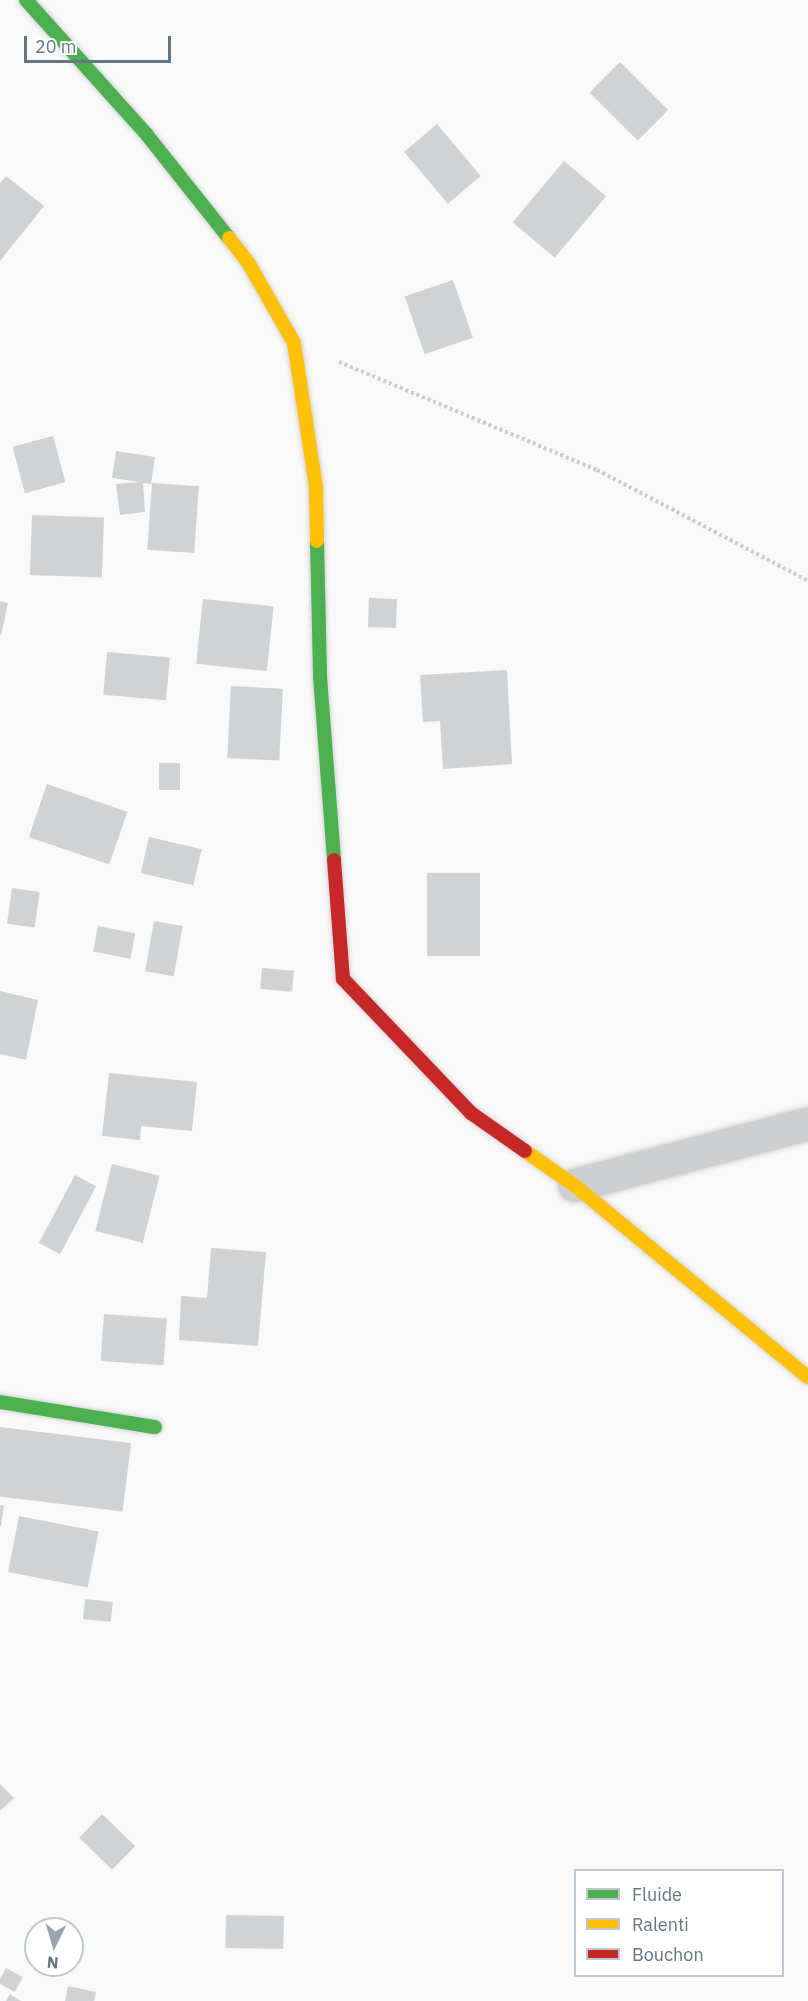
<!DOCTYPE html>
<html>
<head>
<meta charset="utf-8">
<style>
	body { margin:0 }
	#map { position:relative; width:808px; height:2001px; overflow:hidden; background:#f9f9f9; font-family:"IBM Plex Sans",sans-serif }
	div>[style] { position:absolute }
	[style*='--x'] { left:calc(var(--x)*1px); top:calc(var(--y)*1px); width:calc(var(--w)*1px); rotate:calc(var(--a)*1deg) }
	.building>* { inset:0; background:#d0d2d3; transform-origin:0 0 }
	.path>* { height:4px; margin-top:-2px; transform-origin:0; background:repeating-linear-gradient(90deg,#cbcccd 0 3px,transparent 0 6px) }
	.roads { filter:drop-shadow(0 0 2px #d5d6d7) drop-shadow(0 0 2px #d5d6d7) }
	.street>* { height:33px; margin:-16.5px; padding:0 16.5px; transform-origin:16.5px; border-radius:16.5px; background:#cecfd0 }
	.fast>* { height:14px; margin:-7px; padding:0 7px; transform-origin:7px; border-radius:7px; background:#4caf50 }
	.slow>* { height:14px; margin:-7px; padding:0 7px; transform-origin:7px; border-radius:7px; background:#ffc107 }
	.jam>* { height:14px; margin:-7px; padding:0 7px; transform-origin:7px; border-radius:7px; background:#c62828 }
	span { translate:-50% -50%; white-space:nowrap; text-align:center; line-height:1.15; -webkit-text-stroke:6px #fff; paint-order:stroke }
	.legend { position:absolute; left:574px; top:1869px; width:210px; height:108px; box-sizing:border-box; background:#fff; border:2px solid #c1c8cd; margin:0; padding:8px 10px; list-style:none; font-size:18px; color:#657683 }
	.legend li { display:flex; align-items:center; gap:12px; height:30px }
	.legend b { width:30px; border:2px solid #c1c8cd }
	.north { position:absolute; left:24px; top:1917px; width:60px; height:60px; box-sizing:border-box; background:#fff; border:2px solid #c1c8cd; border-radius:50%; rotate:185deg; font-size:16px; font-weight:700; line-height:24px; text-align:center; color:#657683 }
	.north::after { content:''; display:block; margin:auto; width:21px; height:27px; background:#99a4ac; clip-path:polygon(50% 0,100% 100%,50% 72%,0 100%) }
	.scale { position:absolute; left:24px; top:36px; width:147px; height:27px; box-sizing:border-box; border:3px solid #657683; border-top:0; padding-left:8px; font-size:18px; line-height:21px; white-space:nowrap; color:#657683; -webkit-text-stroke:4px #fff; paint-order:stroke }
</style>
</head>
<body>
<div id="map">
	<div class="building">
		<div style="left:620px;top:62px;width:68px;height:43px;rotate:45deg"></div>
		<div style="left:437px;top:124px;width:68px;height:43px;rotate:50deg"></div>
		<div style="left:564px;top:161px;width:55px;height:80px;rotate:40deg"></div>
		<div style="clip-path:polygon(6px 176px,44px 206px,0 261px,0 183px)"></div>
		<div style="left:453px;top:280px;width:61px;height:51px;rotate:71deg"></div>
		<div style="left:53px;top:436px;width:48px;height:42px;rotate:75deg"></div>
		<div style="clip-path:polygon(116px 451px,155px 457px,151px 484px,143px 483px,145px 512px,120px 515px,116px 484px,140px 482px,112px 478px)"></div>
		<div style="left:152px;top:483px;width:47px;height:67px;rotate:4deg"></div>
		<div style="left:32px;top:515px;width:72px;height:60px;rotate:2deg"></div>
		<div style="left:369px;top:598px;width:28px;height:29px;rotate:2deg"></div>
		<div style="left:203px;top:599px;width:71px;height:65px;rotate:6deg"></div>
		<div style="clip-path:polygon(0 601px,8px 603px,1px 635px,0 635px)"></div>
		<div style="left:107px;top:652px;width:63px;height:43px;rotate:5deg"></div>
		<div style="clip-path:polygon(507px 670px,512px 764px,443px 769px,440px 721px,423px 722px,420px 675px)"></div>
		<div style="left:231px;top:686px;width:52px;height:72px;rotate:3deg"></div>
		<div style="left:159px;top:763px;width:21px;height:27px"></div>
		<div style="left:47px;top:784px;width:85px;height:56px;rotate:19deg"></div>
		<div style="left:149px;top:837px;width:54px;height:37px;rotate:13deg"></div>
		<div style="left:427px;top:873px;width:53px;height:83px"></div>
		<div style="left:12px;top:888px;width:28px;height:36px;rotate:8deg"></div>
		<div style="left:154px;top:921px;width:29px;height:51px;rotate:10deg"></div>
		<div style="left:98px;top:926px;width:38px;height:26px;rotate:11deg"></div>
		<div style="left:262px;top:968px;width:32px;height:21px;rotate:5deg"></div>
		<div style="clip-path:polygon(0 991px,38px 1000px,26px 1060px,0 1054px)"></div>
		<div style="clip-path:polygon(109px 1073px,197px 1082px,192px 1131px,141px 1126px,140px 1140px,102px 1136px)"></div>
		<div style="left:112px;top:1164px;width:49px;height:69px;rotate:14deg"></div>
		<div style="left:75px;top:1175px;width:24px;height:77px;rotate:28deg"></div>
		<div style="clip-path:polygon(211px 1248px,266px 1252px,258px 1346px,179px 1340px,181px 1296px,207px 1298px)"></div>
		<div style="left:104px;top:1314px;width:63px;height:47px;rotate:4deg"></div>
		<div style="left:0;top:1427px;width:132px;height:69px;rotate:7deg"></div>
		<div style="clip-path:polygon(0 1505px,4px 1506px,1px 1526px,0 1526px)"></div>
		<div style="left:19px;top:1516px;width:81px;height:57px;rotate:11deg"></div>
		<div style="left:85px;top:1599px;width:28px;height:20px;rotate:6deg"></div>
		<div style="clip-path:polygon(0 1784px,14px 1798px,0 1811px)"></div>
		<div style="left:102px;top:1814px;width:46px;height:33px;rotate:44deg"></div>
		<div style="left:226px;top:1915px;width:58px;height:33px;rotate:1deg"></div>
		<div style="left:6px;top:1968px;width:19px;height:17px;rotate:28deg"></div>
		<div style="clip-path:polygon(68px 1986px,96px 1992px,94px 2001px,65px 2001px)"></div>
		<div style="clip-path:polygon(10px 1994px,21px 2001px,6px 2001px)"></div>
	</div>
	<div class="path">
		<div style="--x:339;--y:362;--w:280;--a:22.7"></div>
		<div style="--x:597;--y:470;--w:238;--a:27.7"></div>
	</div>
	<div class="roads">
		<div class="street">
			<div style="--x:574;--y:1185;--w:242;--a:-14.8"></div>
		</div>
		<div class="fast">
			<div style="--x:26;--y:0;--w:181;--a:48.1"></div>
			<div style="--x:147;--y:135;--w:132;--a:51.5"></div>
			<div style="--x:317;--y:541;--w:136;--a:88.7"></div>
			<div style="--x:320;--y:677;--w:184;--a:85.6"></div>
			<div style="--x:0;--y:1402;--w:157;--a:9.2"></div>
		</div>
		<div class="slow">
			<div style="--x:229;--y:238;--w:33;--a:52"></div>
			<div style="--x:249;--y:264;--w:91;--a:60.3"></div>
			<div style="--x:294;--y:343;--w:146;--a:81.3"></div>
			<div style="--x:316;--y:487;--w:54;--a:88.9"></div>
			<div style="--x:525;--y:1151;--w:60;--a:34.8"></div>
			<div style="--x:574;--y:1185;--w:303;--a:39.4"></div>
		</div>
		<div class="jam">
			<div style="--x:334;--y:860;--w:119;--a:85.7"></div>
			<div style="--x:343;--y:979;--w:185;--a:46.3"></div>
			<div style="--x:471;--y:1113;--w:66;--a:35.1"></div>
		</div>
	</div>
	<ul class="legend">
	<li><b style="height:8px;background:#4caf50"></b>Fluide</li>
	<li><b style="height:8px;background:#ffc107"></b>Ralenti</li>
	<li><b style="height:8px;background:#c62828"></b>Bouchon</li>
	</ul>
	<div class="north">N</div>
	<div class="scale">20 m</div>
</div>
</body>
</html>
